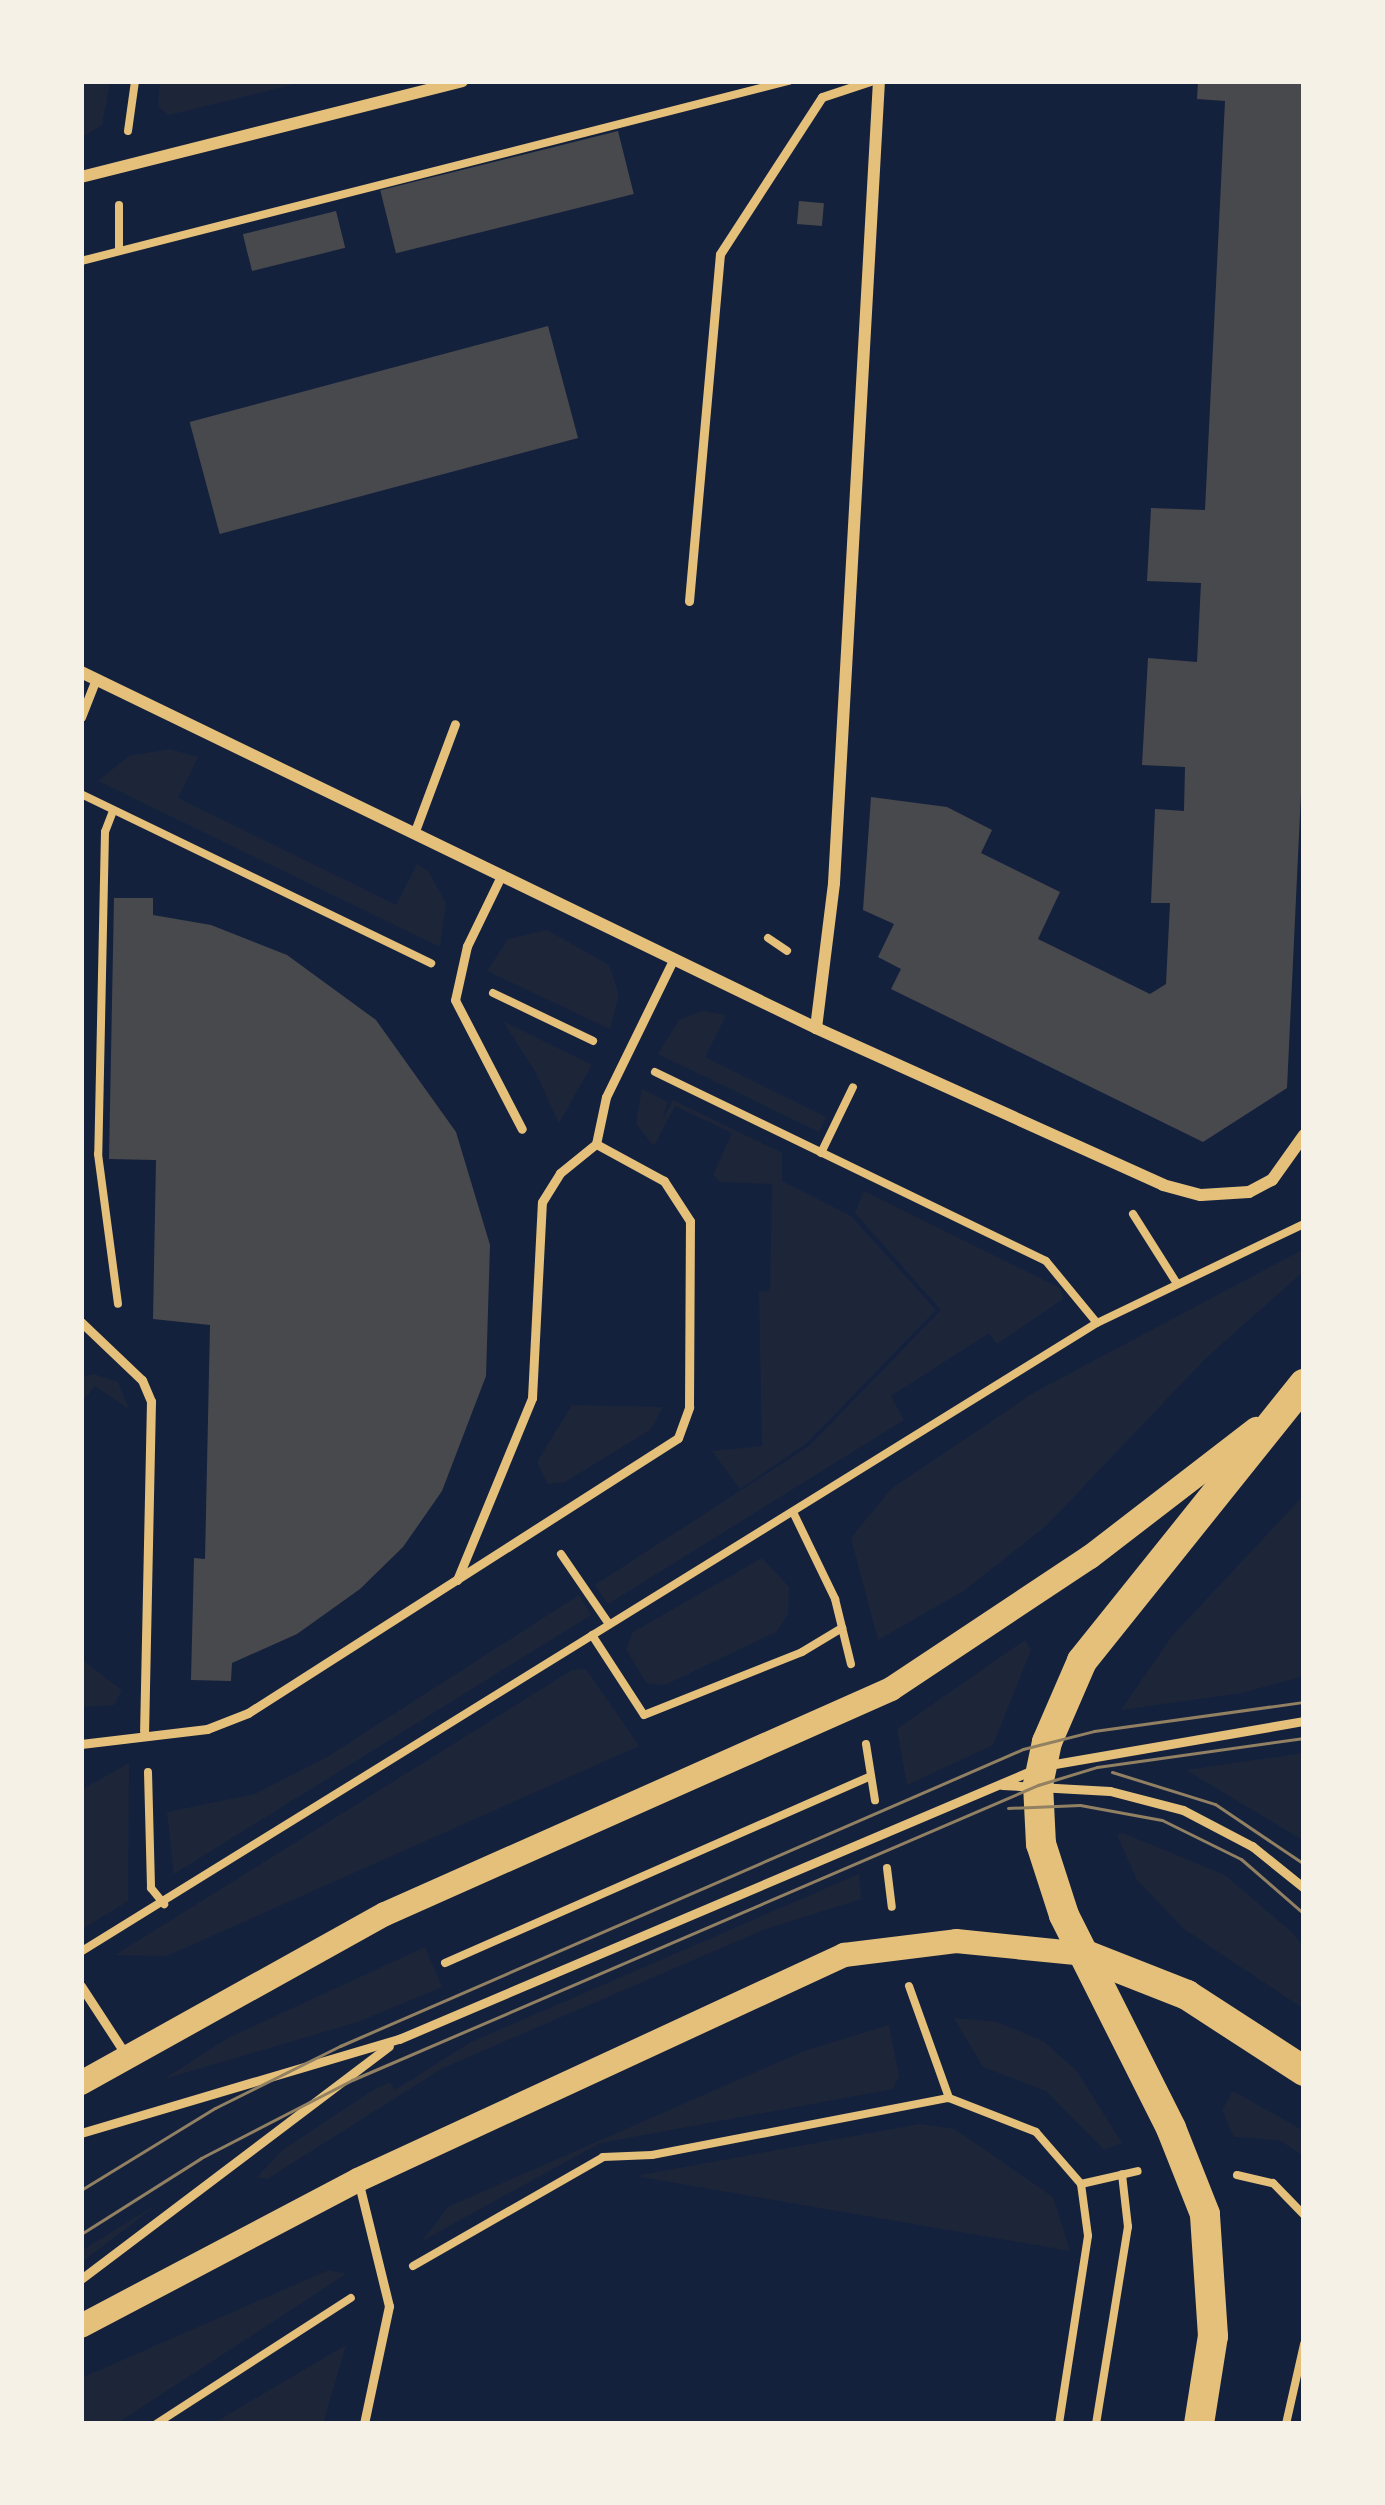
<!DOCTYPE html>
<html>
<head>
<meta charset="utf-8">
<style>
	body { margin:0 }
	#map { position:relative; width:1385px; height:2505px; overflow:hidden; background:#14213d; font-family:Rubik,sans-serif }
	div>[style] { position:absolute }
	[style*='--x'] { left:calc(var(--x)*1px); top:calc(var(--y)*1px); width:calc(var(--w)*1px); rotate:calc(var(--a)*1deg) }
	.green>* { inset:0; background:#1d2539 }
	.building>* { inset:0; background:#48494c; transform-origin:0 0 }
	.path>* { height:8px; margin:-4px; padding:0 4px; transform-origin:4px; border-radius:4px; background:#e5c07b }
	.service>* { height:9px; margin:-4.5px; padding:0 4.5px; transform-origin:4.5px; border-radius:4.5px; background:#e5c07b }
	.minor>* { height:12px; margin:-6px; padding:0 6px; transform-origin:6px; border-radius:6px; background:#e5c07b }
	.secondary>* { height:24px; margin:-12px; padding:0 12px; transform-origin:12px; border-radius:12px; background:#e5c07b }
	.primary>* { height:30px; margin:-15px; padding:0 15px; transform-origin:15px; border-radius:15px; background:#e5c07b }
	.tram>* { height:3px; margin:-1.5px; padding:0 1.5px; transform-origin:1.5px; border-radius:1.5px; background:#918062 }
	span { translate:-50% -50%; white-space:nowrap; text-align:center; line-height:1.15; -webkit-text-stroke:9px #f6f1e7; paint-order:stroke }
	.frame { position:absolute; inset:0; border:84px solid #f6f1e7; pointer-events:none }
</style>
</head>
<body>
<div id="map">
	<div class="green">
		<div style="clip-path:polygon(81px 81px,110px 81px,102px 125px,81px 138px)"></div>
		<div style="clip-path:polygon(160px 81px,291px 81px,292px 85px,169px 115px,158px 107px)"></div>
		<div style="clip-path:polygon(170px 749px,198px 757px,178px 798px,396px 905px,417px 864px,428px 871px,446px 903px,440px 947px,98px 781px,129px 756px)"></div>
		<div style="clip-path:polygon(547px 930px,609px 965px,619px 994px,610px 1029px,487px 971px,508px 939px)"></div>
		<div style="clip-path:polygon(702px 1011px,726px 1015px,705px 1057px,826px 1117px,819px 1132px,658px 1054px,679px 1020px)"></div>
		<div style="clip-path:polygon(503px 1021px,592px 1065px,559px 1123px,536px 1073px)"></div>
		<div style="clip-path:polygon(642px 1089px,668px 1102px,661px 1122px,673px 1100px,782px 1153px,782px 1181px,851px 1216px,936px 1310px,807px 1443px,740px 1489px,712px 1451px,762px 1446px,759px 1292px,770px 1291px,772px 1184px,720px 1182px,713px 1175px,732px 1133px,675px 1106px,654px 1146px,636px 1124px)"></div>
		<div style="clip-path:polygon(864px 1191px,1060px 1288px,1063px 1299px,997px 1344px,989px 1333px,891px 1396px,904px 1420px,608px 1604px,595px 1585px,809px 1446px,941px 1310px,855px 1213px)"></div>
		<div style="clip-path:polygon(1304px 1249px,1304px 1271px,1206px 1358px,1046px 1526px,965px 1590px,878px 1640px,851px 1538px,891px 1489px,1033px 1393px)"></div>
		<div style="clip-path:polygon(94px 1374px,118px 1382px,129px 1409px,95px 1386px,81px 1403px,81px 1377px)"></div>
		<div style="clip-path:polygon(572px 1405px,663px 1407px,650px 1430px,565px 1482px,548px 1484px,537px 1462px)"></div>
		<div style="clip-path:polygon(1304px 1495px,1304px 1676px,1242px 1693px,1121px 1710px,1172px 1636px)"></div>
		<div style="clip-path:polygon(762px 1558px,789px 1587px,788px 1614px,776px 1632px,665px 1685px,646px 1683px,626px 1649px,633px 1632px)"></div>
		<div style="clip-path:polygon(579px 1595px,591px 1615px,174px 1874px,167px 1812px,255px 1794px,327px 1757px)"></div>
		<div style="clip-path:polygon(1025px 1640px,1031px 1650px,993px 1745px,907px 1785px,897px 1729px)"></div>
		<div style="clip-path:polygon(81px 1659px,122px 1690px,114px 1705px,81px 1707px)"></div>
		<div style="clip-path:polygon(586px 1669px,639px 1746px,167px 1956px,115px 1955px,572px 1670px)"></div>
		<div style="clip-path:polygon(1304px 1753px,1304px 1841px,1186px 1770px)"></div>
		<div style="clip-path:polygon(129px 1763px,128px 1901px,84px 1928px,81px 1790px)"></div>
		<div style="clip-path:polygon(1123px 1833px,1225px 1875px,1294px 1934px,1304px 1949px,1304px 2009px,1184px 1929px,1137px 1880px,1117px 1835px)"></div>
		<div style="clip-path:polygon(859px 1874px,861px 1899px,763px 1930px,443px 2068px,267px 2179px,257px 2177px,284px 2149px,375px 2089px,390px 2082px,395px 2090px,471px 2042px)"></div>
		<div style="clip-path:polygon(425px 1947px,442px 1987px,358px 2022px,164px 2079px,228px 2038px)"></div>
		<div style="clip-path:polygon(954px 2018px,997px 2022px,1043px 2041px,1076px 2070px,1122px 2143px,1104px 2150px,1046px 2091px,983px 2067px)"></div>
		<div style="clip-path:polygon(889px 2025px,899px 2076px,893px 2089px,600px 2143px,422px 2241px,448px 2207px,804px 2051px)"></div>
		<div style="clip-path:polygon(1233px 2091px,1304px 2131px,1304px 2156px,1279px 2140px,1234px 2137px,1222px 2110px)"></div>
		<div style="clip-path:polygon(920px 2124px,955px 2129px,1053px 2197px,1070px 2251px,635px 2176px)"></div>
		<div style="clip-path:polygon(159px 2203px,86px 2259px,81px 2262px,81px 2251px)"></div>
		<div style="clip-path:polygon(329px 2270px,346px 2274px,116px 2424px,81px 2424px,81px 2378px)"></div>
		<div style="clip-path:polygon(346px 2345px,323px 2424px,212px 2424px)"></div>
	</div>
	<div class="building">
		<div style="clip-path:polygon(1198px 81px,1304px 81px,1304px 730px,1287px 1088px,1203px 1142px,891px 989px,901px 969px,878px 957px,894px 924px,863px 910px,871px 797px,947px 807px,992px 830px,981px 853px,1060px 892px,1038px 939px,1150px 994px,1166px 984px,1170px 903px,1151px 903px,1155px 809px,1184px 811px,1185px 767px,1142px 765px,1148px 658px,1197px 662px,1201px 583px,1147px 581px,1151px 508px,1205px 510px,1225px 101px,1197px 99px)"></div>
		<div style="left:618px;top:131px;width:65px;height:245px;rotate:76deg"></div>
		<div style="left:799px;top:201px;width:25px;height:23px;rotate:5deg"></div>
		<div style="left:336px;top:211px;width:38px;height:96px;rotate:76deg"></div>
		<div style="left:548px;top:326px;width:116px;height:371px;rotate:75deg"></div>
		<div style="clip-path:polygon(114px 898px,153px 898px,153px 915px,211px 925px,287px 955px,376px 1020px,456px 1132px,490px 1245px,486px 1376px,442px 1491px,403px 1547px,360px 1589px,297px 1634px,232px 1663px,231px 1681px,191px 1680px,194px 1558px,205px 1559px,210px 1325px,153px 1319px,156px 1160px,109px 1159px)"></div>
	</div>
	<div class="path">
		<div style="--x:128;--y:131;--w:50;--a:-82"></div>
		<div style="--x:119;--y:251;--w:46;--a:-90"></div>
		<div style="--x:81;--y:261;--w:730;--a:-14.28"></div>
		<div style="--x:81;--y:794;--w:389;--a:25.8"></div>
		<div style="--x:113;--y:811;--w:22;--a:111"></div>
		<div style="--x:105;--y:832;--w:322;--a:91.2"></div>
		<div style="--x:98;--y:1154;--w:151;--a:82.4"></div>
		<div style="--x:768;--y:938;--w:23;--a:34"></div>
		<div style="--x:493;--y:993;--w:111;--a:25.6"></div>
		<div style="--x:655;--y:1072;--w:434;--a:25.8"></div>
		<div style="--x:1046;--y:1261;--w:80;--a:50.6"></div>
		<div style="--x:821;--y:1153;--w:73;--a:-64.1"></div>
		<div style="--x:1133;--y:1214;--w:80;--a:57.7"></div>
		<div style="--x:793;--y:1512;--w:97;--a:64.2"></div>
		<div style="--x:835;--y:1599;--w:67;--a:76.2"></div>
		<div style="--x:561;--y:1554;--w:85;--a:55.6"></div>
		<div style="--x:592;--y:1635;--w:95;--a:57"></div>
		<div style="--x:644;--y:1715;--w:170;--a:-21.7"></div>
		<div style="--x:802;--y:1652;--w:47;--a:-31"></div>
		<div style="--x:866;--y:1744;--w:57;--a:80.9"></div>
		<div style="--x:148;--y:1772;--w:116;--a:88.5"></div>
		<div style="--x:151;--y:1888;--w:21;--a:51"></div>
		<div style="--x:887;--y:1868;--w:39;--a:83"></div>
		<div style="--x:82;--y:1951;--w:1194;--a:-31.75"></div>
		<div style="--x:1097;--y:1323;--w:229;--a:-25.6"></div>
		<div style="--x:445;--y:1963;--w:465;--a:-23.7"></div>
		<div style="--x:909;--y:1986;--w:119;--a:70.3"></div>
		<div style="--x:949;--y:2098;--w:93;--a:21.3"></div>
		<div style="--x:1036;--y:2132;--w:69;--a:49.1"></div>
		<div style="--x:1081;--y:2184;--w:52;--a:82.3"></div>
		<div style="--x:1088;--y:2236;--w:190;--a:98.8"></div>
		<div style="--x:1237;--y:2175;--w:37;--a:13"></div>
		<div style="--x:1273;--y:2183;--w:45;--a:45.9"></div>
		<div style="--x:1081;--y:2184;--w:58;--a:-12.8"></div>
		<div style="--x:413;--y:2266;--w:219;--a:-29.8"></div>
		<div style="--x:603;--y:2157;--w:49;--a:-2.3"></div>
		<div style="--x:652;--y:2155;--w:302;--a:-10.9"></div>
		<div style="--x:156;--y:2424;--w:232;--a:-32.9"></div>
		<div style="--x:1096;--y:2424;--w:200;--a:-80.8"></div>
		<div style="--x:1128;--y:2227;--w:53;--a:-96.5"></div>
		<div style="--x:1286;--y:2424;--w:82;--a:-77.3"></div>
	</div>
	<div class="service">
		<div style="--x:689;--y:601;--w:348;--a:-84.9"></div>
		<div style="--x:720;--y:254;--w:187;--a:-57"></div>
		<div style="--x:822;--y:97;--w:51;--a:-18.4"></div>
		<div style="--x:81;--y:717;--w:41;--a:-68.5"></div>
		<div style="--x:415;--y:831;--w:114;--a:-69.5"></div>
		<div style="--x:502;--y:874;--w:80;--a:115.9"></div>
		<div style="--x:467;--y:946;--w:55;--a:102.5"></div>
		<div style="--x:455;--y:1000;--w:145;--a:62.6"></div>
		<div style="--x:81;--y:1322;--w:84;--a:43.6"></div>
		<div style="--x:142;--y:1380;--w:23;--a:67"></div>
		<div style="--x:151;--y:1401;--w:330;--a:91.2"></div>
		<div style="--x:457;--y:1580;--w:197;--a:-67.6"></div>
		<div style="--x:532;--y:1398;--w:196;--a:-87.1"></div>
		<div style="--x:542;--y:1202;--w:34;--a:-58"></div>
		<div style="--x:560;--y:1173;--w:46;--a:-38.9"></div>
		<div style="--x:81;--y:1744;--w:127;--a:-6.8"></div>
		<div style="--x:207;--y:1729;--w:44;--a:-21.3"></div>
		<div style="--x:248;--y:1713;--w:510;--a:-32.6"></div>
		<div style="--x:678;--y:1438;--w:33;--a:-70"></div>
		<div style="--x:689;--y:1407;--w:186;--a:-89.7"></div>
		<div style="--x:690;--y:1221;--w:48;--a:-123"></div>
		<div style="--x:664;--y:1181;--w:77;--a:-151.4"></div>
		<div style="--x:596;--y:1144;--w:48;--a:-78"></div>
		<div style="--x:606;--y:1097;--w:153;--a:-63.9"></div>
		<div style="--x:1049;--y:1765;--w:259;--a:-9.8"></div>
		<div style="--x:1002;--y:1785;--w:108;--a:3.2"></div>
		<div style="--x:1110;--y:1791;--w:75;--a:14.6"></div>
		<div style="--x:1183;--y:1810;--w:78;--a:27.6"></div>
		<div style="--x:1252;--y:1846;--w:67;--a:38.9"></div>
		<div style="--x:81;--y:1986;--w:82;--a:56.9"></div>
		<div style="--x:81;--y:2133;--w:332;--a:-16.5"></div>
		<div style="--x:399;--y:2039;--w:689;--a:-22.99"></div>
		<div style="--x:358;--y:2180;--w:130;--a:76.2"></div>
		<div style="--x:389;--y:2306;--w:121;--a:102"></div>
		<div style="--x:81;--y:2279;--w:386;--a:-37.1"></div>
	</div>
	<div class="minor">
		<div style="--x:81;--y:177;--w:393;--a:-14.1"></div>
		<div style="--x:81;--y:672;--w:817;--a:25.84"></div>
		<div style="--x:816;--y:1028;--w:381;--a:24.3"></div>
		<div style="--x:1163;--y:1185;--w:39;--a:15"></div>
		<div style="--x:1201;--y:1195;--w:48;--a:-3.6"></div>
		<div style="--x:1249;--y:1192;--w:26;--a:-28"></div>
		<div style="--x:1272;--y:1180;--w:55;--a:-54.6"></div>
		<div style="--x:816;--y:1028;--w:146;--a:-82.9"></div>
		<div style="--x:834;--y:883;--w:803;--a:-86.79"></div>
	</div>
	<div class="secondary">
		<div style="--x:81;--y:2083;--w:348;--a:-29.1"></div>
		<div style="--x:385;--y:1914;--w:554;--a:-23.97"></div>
		<div style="--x:891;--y:1689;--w:239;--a:-33.6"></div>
		<div style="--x:1090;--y:1557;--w:210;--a:-37.6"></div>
		<div style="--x:81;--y:2326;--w:313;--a:-27.8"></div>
		<div style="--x:358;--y:2180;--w:536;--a:-24.84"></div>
		<div style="--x:844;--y:1955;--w:113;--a:-7.1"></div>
		<div style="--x:956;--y:1941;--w:128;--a:5.8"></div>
	</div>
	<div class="primary">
		<div style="--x:1083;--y:1954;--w:112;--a:21.5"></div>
		<div style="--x:1187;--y:1995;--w:140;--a:33"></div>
		<div style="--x:1199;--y:2424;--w:89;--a:-81"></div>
		<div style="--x:1213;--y:2336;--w:122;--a:-93.8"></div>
		<div style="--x:1205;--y:2214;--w:92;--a:-111.6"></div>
		<div style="--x:1171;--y:2128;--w:238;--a:-116.7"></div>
		<div style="--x:1064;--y:1915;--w:75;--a:-107.9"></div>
		<div style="--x:1041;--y:1844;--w:59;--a:-92.9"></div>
		<div style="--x:1038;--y:1785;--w:44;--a:-78.2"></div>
		<div style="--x:1047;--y:1742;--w:88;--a:-66.6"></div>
		<div style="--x:1082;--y:1661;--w:355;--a:-51.3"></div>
	</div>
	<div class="tram">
		<div style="--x:1112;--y:1772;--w:108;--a:17.3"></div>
		<div style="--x:1215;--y:1804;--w:107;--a:34"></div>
		<div style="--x:1008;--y:1808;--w:72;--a:-2.4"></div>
		<div style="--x:1080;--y:1805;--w:83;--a:10.4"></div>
		<div style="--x:1162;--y:1820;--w:88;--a:26.3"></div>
		<div style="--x:1241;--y:1859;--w:84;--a:41.1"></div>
		<div style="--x:81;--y:2190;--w:157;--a:-31.5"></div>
		<div style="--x:215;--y:2108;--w:140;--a:-26.4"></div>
		<div style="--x:340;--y:2046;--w:745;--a:-23.5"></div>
		<div style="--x:1023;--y:1749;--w:73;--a:-14.2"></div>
		<div style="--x:1094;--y:1731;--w:212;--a:-7.9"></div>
		<div style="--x:81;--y:2234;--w:142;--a:-32.3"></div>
		<div style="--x:201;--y:2158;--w:170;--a:-27.3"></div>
		<div style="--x:352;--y:2080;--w:747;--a:-23.27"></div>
		<div style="--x:1038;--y:1785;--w:62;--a:-17"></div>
		<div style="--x:1097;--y:1767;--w:209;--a:-8"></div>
	</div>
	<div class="frame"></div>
</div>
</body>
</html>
